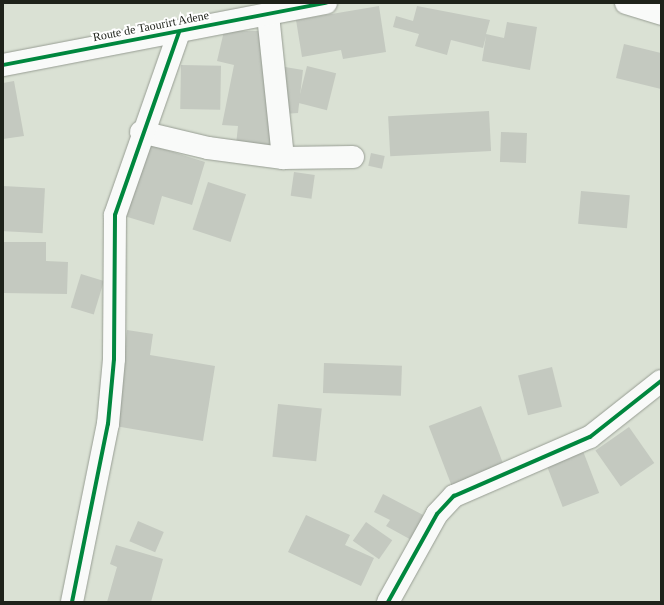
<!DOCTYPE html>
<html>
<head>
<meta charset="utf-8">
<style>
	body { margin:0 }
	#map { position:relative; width:664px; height:605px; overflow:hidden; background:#dae1d4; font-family:"Times New Roman",serif }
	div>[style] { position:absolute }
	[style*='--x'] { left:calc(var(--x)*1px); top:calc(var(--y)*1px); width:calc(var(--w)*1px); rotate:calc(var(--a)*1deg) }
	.building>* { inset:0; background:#c4c9c0; transform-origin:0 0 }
	.roads { filter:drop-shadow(0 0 1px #979d93) drop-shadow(0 0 1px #979d93) }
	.minor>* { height:22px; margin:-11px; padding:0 11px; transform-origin:11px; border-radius:11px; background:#f9faf9 }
	.tertiary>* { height:22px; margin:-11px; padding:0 11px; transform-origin:11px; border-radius:11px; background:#f9faf9 }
	.cycleway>* { height:4px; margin:-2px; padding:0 2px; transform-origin:2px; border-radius:2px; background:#00873e }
	span { translate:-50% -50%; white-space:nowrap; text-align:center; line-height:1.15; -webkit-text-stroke:4px #fff; paint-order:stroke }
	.street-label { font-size:12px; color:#1e221a }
	.frame { position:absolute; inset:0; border:4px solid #1e221a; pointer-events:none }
</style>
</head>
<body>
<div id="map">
	<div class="building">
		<div style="clip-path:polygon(379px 6px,386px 52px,343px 59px,341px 50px,302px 57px,296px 20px)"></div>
		<div style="clip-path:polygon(417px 6px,490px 20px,486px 34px,504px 38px,507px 22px,537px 27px,530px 70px,482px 61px,486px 36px,483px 48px,451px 40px,447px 55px,415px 46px,419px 34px,393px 27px,396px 16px,413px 21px)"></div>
		<div style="clip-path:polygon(224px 31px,260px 31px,278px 151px,236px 145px,238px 126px,222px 125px,234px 65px,217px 61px)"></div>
		<div style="clip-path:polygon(624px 44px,661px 53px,661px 89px,616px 78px)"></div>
		<div style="left:181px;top:65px;width:40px;height:44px;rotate:1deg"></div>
		<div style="clip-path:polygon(279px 66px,303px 70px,298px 113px,283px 114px)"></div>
		<div style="left:307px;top:66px;width:30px;height:38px;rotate:14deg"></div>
		<div style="clip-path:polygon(14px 81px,24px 136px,3px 139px,3px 83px)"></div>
		<div style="left:489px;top:111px;width:40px;height:101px;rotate:87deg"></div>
		<div style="left:501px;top:132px;width:26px;height:30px;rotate:2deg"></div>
		<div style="clip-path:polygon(141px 142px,205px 162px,192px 205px,162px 196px,154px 225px,121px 215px)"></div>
		<div style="left:371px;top:153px;width:14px;height:13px;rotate:12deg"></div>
		<div style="left:294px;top:172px;width:21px;height:24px;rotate:8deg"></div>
		<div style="left:208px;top:182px;width:40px;height:50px;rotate:18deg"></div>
		<div style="left:3px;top:186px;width:42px;height:45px;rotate:3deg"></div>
		<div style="left:581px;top:191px;width:49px;height:33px;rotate:5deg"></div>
		<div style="clip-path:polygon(3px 242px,46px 242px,46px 261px,68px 262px,67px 294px,3px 293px)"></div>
		<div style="left:81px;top:274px;width:24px;height:35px;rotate:17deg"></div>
		<div style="clip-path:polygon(127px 330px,153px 334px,150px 355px,215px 366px,203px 441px,115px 426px)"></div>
		<div style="left:324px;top:363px;width:78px;height:30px;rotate:2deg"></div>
		<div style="left:552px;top:367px;width:41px;height:35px;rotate:76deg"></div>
		<div style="left:278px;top:404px;width:44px;height:53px;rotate:6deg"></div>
		<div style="left:481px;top:406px;width:64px;height:56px;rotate:69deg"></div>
		<div style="left:629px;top:427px;width:44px;height:41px;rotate:55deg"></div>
		<div style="left:583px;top:451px;width:45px;height:39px;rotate:69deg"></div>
		<div style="clip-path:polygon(383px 494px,427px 517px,415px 542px,386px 526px,390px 520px,374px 512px)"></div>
		<div style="clip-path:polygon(306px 515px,350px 535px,345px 545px,374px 558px,361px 586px,288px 552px)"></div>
		<div style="left:138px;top:521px;width:28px;height:22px;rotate:23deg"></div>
		<div style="left:366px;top:522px;width:32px;height:23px;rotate:35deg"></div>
		<div style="clip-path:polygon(116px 545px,163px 559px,151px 602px,107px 602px,117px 567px,110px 564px)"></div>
	</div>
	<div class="roads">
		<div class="minor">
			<div style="--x:268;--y:15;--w:144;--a:84"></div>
			<div style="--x:283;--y:158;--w:70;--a:-0.8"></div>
			<div style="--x:141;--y:132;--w:69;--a:13.4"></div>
			<div style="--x:208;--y:148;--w:76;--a:7.6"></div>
			<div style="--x:72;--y:602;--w:182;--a:-78.6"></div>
			<div style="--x:108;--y:424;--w:65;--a:-84.7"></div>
			<div style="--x:114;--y:359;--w:144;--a:-89.6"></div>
			<div style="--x:115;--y:215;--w:194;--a:-70.7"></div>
			<div style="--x:388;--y:602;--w:101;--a:-60.9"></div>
			<div style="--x:437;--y:514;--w:25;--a:-47"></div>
			<div style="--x:454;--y:496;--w:148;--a:-23.5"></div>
			<div style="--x:590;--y:437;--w:90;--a:-38.3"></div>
		</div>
		<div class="tertiary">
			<div style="--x:626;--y:3;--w:37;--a:17"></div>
			<div style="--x:3;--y:65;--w:329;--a:-10.9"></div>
		</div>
	</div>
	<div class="cycleway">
		<div style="--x:3;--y:65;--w:329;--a:-10.9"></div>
		<div style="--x:72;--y:602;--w:182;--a:-78.6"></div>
		<div style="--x:108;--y:424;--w:65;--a:-84.7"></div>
		<div style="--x:114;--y:359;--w:144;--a:-89.6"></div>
		<div style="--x:115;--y:215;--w:194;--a:-70.7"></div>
		<div style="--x:388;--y:602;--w:101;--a:-60.9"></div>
		<div style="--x:437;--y:514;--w:25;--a:-47"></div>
		<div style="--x:454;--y:496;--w:148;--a:-23.5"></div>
		<div style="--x:590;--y:437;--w:90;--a:-38.3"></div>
	</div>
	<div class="street-label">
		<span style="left:151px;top:27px;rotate:-11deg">Route de Taourirt Adene</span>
	</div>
	<div class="frame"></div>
</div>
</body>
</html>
